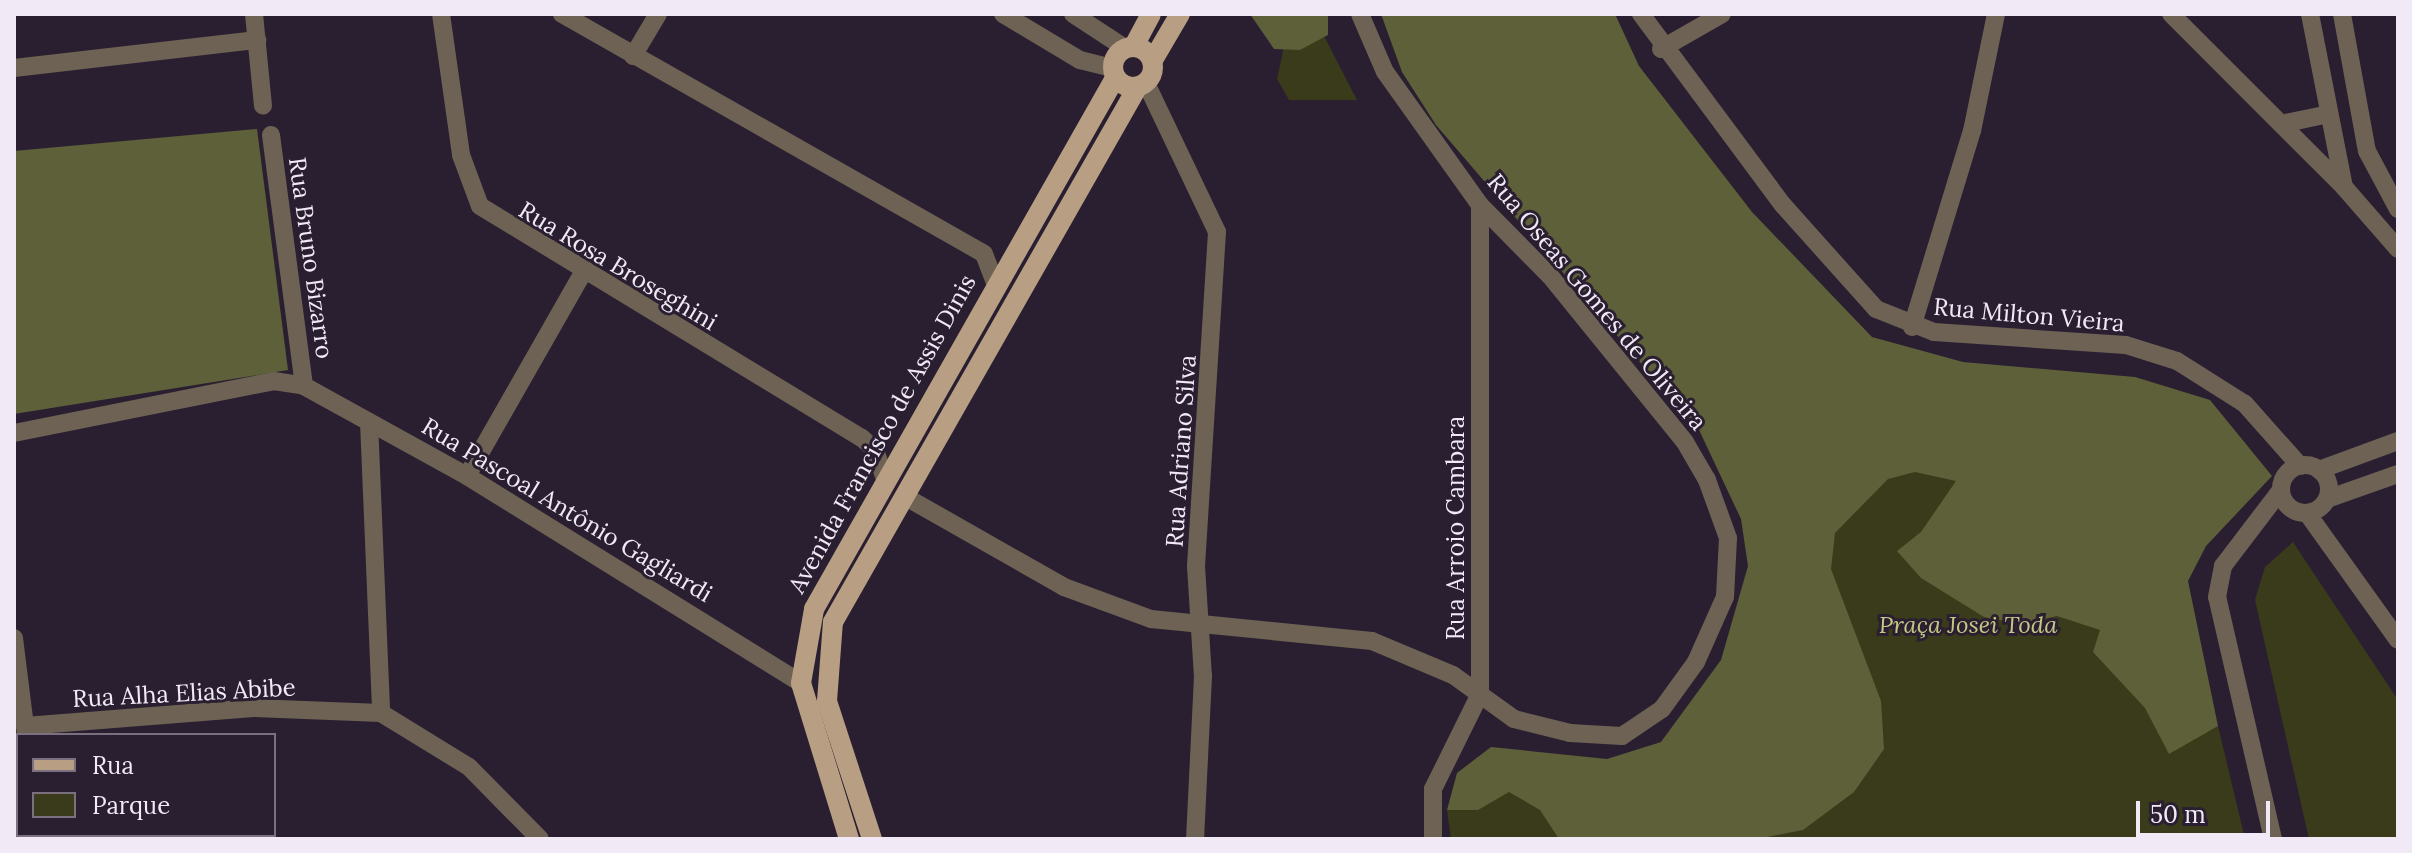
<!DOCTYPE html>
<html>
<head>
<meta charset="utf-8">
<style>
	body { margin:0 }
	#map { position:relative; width:2412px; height:853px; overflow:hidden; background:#2a1f31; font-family:Lora,serif }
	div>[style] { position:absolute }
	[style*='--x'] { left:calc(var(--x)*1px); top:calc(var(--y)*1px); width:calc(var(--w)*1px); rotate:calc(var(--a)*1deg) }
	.green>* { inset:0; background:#393b1a }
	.forest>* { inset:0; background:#5e6039 }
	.minor>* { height:18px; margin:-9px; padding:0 9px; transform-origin:9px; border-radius:9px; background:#6e6254 }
	.minor>.ring { margin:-9px; padding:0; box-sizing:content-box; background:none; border:18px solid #6e6254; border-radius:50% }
	.major>* { height:20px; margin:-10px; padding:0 10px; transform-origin:10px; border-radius:10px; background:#b89f83 }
	.major>.ring { margin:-10px; padding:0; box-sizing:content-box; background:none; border:20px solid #b89f83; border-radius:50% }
	span { translate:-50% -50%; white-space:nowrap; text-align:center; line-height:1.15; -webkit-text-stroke:6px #2a1f31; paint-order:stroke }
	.street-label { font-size:24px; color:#f1e9f6 }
	.park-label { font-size:24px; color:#c3c684; font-style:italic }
	.frame { position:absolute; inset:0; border:16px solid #f1e9f6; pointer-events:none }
	.legend { position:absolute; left:16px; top:733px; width:260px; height:104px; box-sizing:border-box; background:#2a1f31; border:2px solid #7a7080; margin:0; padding:10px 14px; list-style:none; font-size:24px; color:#f1e9f6 }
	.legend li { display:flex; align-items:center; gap:16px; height:40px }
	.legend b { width:40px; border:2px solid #7a7080 }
	.scale { position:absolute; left:2136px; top:801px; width:134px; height:36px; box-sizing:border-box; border:4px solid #f1e9f6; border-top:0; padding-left:10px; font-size:24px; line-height:28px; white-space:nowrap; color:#f1e9f6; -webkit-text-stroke:6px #2a1f31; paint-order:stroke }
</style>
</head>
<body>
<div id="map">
	<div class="green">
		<div style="clip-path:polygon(1291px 14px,1324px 36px,1357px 100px,1289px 100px,1277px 79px)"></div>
		<div style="clip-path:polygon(1613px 38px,1839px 326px,2206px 527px,2182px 594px,2207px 732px,2218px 726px,2245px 839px,1757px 839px,1798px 831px,1723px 839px,1451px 839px,1447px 810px,1468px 809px,1480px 776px,1624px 770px,1699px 715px,1760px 578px)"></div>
		<div style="clip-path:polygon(2293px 542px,2398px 700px,2398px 839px,2309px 839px,2255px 600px,2265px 567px)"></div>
	</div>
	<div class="forest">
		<div style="clip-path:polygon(1250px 14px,1328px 14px,1328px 35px,1300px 50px,1274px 49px)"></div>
		<div style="clip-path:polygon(1381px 14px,1615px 14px,1639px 66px,1752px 212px,1872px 337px,1963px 362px,2135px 377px,2210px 400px,2272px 476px,2206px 546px,2188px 581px,2218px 726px,2169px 754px,2145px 708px,2093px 652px,2100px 630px,2057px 616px,2021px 624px,1984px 617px,1921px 578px,1897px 551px,1921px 532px,1956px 481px,1915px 472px,1888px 479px,1835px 533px,1831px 569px,1881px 701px,1884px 749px,1854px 792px,1803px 830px,1757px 839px,1559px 839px,1540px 810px,1509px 792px,1478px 810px,1447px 810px,1457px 773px,1491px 747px,1607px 759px,1661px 742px,1721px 660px,1748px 566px,1741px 519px,1700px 432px,1436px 125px,1402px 72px)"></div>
		<div style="clip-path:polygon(257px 129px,288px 370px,14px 414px,14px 151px)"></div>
		<div style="clip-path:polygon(14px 712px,18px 835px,29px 839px,14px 839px)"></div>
	</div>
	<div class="minor">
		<div style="--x:254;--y:14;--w:92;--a:84.4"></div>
		<div style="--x:441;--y:14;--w:142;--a:81.9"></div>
		<div style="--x:461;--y:155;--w:54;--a:69.6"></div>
		<div style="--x:480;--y:206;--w:447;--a:31.3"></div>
		<div style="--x:862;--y:438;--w:18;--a:43"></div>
		<div style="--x:875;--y:450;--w:31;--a:71"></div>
		<div style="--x:562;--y:14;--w:485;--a:29.6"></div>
		<div style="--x:984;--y:254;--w:31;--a:69"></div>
		<div style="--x:1003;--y:14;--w:90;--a:30.9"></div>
		<div style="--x:1080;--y:60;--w:33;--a:14"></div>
		<div style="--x:1073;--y:14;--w:62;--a:33.2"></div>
		<div style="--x:1641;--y:14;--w:238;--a:53.4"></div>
		<div style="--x:1783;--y:205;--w:140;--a:48.2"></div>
		<div style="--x:1876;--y:309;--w:62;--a:21.6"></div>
		<div style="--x:1934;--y:332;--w:192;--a:3.9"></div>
		<div style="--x:2126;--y:345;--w:53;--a:17.4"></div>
		<div style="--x:2177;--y:361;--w:80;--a:32.3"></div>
		<div style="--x:2245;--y:404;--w:83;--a:48.4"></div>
		<div style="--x:2171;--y:14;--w:245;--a:45"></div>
		<div style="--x:2310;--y:14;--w:176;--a:78.9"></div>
		<div style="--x:2344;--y:187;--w:82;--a:48.9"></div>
		<div style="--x:2342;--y:14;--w:139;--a:79.7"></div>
		<div style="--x:2367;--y:151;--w:66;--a:61.9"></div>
		<div style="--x:1661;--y:49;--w:70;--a:-29.8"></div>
		<div style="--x:633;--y:56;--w:49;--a:-59.2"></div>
		<div style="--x:14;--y:68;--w:245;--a:-6.6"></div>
		<div style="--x:1146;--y:83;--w:165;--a:64.5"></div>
		<div style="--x:1217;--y:232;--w:335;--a:93.6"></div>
		<div style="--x:1196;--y:566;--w:110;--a:86.4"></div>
		<div style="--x:1203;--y:676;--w:163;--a:92.8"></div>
		<div style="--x:2281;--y:124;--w:49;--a:-11.8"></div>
		<div style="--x:271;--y:135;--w:253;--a:82.5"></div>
		<div style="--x:1912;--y:327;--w:205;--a:-73"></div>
		<div style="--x:1972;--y:131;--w:119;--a:-78.4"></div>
		<div style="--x:369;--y:422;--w:291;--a:87.6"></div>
		<div style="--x:14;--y:433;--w:265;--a:-11.3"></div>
		<div style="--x:274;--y:381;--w:30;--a:9"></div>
		<div style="--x:304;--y:386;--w:186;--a:28.9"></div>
		<div style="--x:467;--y:476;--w:393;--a:31.8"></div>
		<div class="ring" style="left:2281px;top:465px;width:30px;height:30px"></div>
		<div style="--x:2319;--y:470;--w:84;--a:-20.2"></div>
		<div style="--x:467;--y:476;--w:232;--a:-60.3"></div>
		<div style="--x:904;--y:496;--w:184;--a:29.6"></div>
		<div style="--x:1064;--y:587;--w:93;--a:20.2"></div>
		<div style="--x:1151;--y:619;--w:222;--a:5.7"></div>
		<div style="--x:1372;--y:641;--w:88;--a:22.8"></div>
		<div style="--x:1453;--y:675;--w:75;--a:35.8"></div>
		<div style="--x:1514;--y:719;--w:58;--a:14"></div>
		<div style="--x:1570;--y:733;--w:52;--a:3.3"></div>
		<div style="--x:1622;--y:736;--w:48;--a:-34"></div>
		<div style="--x:1662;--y:709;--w:58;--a:-54.1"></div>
		<div style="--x:1696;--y:662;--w:71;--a:-66"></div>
		<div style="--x:1725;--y:597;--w:59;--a:-87.1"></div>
		<div style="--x:1728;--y:538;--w:62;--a:-109.9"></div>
		<div style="--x:1707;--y:480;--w:44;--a:-120.1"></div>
		<div style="--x:1685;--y:442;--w:214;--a:-129.1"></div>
		<div style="--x:1550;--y:276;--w:100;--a:-134.6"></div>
		<div style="--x:1480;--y:205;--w:163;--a:-125.5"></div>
		<div style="--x:1385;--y:72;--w:63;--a:-113.3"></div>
		<div style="--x:2327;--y:499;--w:75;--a:-19.4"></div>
		<div style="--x:2307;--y:513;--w:156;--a:54.4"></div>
		<div style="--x:14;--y:638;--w:98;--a:82.9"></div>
		<div style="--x:25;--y:726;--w:229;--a:-4.5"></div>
		<div style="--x:253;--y:708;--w:128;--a:2.2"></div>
		<div style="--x:381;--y:713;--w:103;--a:31.5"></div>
		<div style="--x:469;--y:767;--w:101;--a:45.4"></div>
		<div style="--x:38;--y:835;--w:4;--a:90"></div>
		<div style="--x:1433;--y:839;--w:50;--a:-90"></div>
		<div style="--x:1433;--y:789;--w:106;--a:-63.7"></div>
		<div style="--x:1480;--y:694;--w:489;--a:-90"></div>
		<div style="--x:2273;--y:839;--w:248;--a:-103"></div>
		<div style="--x:2217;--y:597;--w:32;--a:-79"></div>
		<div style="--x:2223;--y:566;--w:96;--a:-52.7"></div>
	</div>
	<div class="major">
		<div style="--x:1134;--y:46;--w:36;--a:-62"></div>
		<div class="ring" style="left:1113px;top:47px;width:20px;height:20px"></div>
		<div style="--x:1153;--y:60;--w:53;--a:-59.6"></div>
		<div style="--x:849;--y:839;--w:163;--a:-107.1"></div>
		<div style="--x:801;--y:683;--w:75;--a:-80"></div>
		<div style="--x:814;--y:609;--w:610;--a:-60.45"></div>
		<div style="--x:872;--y:839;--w:145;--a:-108.1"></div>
		<div style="--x:827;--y:701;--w:79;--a:-85.7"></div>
		<div style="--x:833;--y:622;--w:614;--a:-60.35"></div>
	</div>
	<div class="street-label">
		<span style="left:311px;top:258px;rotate:82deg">Rua Bruno Bizarro</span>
		<span style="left:618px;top:266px;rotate:31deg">Rua Rosa Broseghini</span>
		<span style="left:1597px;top:302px;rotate:50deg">Rua Oseas Gomes de Oliveira</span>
		<span style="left:2029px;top:315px;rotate:5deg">Rua Milton Vieira</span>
		<span style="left:882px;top:434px;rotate:-61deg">Avenida Francisco de Assis Dinis</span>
		<span style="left:1181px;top:451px;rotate:-86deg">Rua Adriano Silva</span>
		<span style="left:567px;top:510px;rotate:31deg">Rua Pascoal Antônio Gagliardi</span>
		<span style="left:1456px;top:528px;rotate:-90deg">Rua Arroio Cambara</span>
		<span style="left:184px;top:693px;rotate:-3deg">Rua Alha Elias Abibe</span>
	</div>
	<div class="park-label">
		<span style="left:1968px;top:625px">Praça Josei Toda</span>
	</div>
	<div class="frame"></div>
	<ul class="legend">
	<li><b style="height:10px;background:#b89f83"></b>Rua</li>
	<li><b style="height:22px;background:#393b1a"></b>Parque</li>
	</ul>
	<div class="scale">50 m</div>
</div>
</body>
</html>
